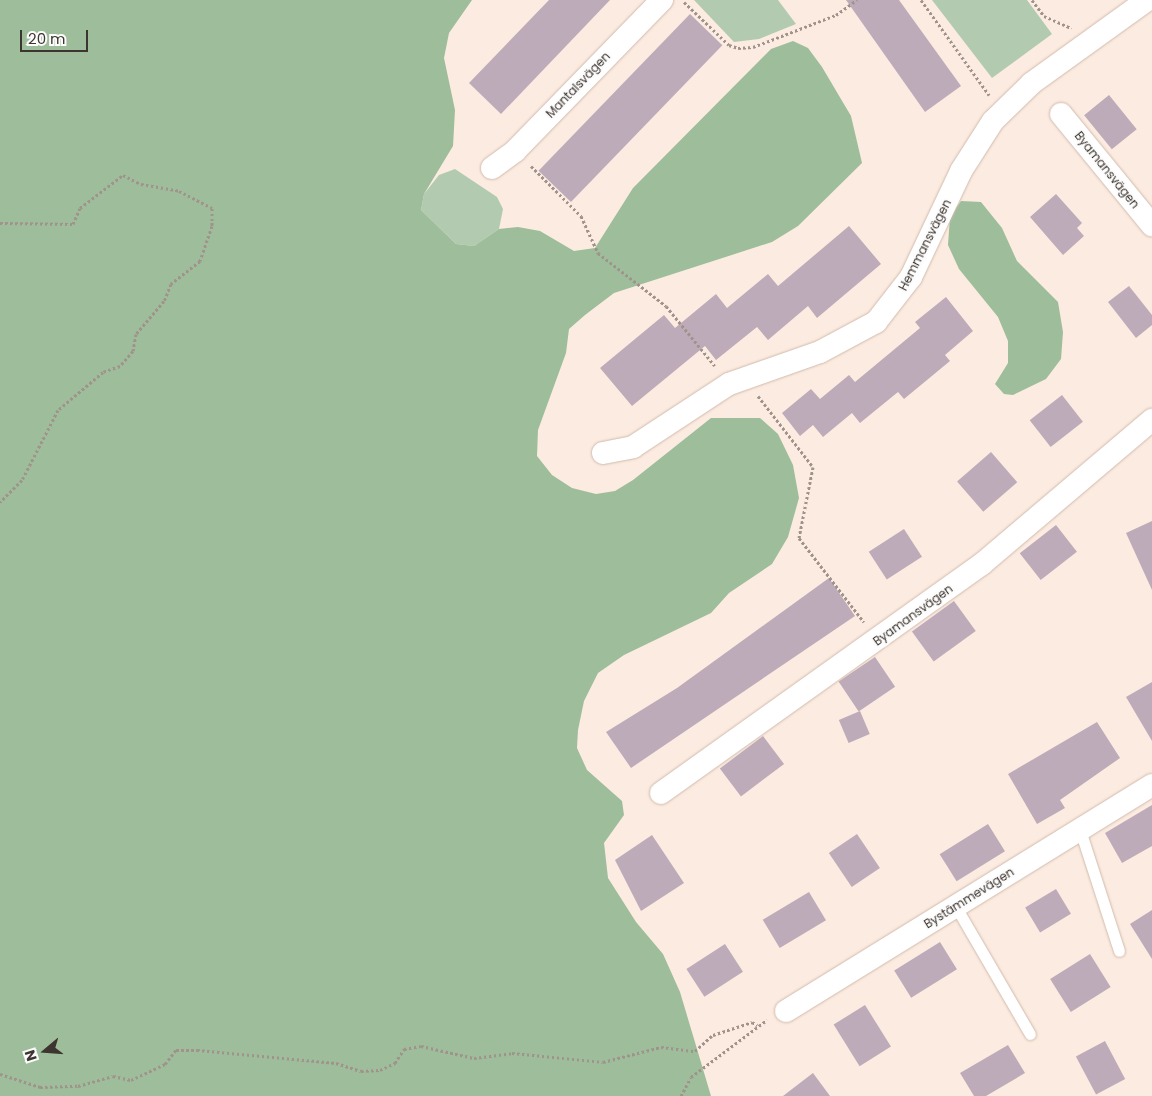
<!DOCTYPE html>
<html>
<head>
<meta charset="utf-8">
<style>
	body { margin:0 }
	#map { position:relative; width:1152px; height:1096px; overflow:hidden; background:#fcebe0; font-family:Poppins,sans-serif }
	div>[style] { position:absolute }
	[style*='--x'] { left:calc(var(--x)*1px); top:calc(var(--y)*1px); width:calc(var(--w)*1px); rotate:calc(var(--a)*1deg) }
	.green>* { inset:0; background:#b2cbb0 }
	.forest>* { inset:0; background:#9dbd9b }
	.building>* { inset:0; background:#beabba; transform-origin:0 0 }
	.path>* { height:3px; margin-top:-1.5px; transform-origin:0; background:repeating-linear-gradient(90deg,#a0938b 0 2.5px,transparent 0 5px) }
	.roads { filter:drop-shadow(0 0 1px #d0bbad) drop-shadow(0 0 1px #d0bbad) }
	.lane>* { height:11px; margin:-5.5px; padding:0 5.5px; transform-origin:5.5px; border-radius:5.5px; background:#fff }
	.street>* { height:22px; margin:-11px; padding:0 11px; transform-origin:11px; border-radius:11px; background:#fff }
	span { translate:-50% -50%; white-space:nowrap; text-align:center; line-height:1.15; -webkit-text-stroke:4.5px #fcfcfc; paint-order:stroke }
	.street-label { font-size:12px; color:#3d352f }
	.north { position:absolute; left:20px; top:1026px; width:50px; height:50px; -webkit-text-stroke:4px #fcfcfc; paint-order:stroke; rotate:252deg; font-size:14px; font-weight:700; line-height:20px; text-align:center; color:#3d352f }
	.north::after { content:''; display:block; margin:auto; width:18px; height:22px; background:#3d352f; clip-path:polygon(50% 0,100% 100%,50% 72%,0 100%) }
	.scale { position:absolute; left:20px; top:30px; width:68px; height:22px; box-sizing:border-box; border:2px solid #3d352f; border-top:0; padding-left:6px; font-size:15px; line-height:18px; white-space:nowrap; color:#3d352f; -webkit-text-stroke:4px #fcfcfc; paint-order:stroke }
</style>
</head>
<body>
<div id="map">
	<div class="green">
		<div style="clip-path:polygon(694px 0,778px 0,796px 24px,759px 39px,734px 42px)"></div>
		<div style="clip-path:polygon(932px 0,1027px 0,1052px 34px,992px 78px)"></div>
		<div style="clip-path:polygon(455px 169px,497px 197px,503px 209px,499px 229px,474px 246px,456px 244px,421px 210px,424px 194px,439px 175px)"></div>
	</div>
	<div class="forest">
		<div style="clip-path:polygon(0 0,472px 0,449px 33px,444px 58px,455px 110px,453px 146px,424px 194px,421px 210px,456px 244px,474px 246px,499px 229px,518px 227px,540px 231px,574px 251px,595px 248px,633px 188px,771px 49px,793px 41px,808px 48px,822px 67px,851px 116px,862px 163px,798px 226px,772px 242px,614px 293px,585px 315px,569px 329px,566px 353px,538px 430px,537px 456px,552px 475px,572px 488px,596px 494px,615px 491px,633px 480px,711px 418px,760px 418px,778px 434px,793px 465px,799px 498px,788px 537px,772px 564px,729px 593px,711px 613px,624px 655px,598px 673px,584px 701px,578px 730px,577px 748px,587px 770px,622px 801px,624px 815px,604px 843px,608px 878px,636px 922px,663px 954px,680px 992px,711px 1096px,0 1096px)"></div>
		<div style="clip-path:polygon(961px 201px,981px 202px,1002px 228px,1017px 261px,1058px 302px,1063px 332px,1061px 359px,1046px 379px,1013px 395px,1004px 394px,995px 384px,1008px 363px,1008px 341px,998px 317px,959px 269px,948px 245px,950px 216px)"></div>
	</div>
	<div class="building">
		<div style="clip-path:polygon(549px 0,610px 0,501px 114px,469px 83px)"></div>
		<div style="clip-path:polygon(846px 0,899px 0,961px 86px,925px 112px)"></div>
		<div style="left:690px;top:14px;width:45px;height:218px;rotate:44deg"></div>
		<div style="left:1109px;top:95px;width:44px;height:32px;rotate:51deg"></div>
		<div style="clip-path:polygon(1056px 194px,1082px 223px,1077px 228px,1084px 236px,1063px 255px,1030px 217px)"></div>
		<div style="clip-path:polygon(849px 226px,881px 264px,817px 318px,808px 306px,768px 340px,757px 327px,716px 360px,705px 346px,632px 406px,600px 368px,664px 315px,675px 328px,716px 294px,727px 308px,768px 274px,778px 286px)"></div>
		<div style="clip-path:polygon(1129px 286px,1152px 315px,1152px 325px,1136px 338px,1108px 302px)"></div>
		<div style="clip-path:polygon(946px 297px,973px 331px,945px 355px,950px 361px,904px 399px,898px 392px,860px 423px,852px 413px,823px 437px,813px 425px,800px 436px,782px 413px,811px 389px,820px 399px,849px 375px,855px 382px,920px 328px,915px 322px)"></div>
		<div style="left:1062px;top:395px;width:34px;height:41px;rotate:52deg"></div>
		<div style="left:991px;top:452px;width:40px;height:45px;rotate:49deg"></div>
		<div style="clip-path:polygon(1152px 521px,1152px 590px,1126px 533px)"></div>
		<div style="left:1056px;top:525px;width:34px;height:46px;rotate:52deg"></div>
		<div style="left:904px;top:529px;width:33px;height:42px;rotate:57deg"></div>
		<div style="clip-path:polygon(829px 578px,855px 616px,631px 768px,606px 732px,677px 688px)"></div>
		<div style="left:954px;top:601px;width:37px;height:52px;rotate:54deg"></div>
		<div style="left:875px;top:657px;width:36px;height:44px;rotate:56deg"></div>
		<div style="clip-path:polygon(1152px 682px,1152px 741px,1126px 697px)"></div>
		<div style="left:860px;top:711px;width:25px;height:23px;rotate:67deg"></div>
		<div style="clip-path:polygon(1097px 722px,1120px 758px,1060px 800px,1065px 808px,1037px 824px,1008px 774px)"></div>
		<div style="left:763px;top:736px;width:35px;height:54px;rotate:53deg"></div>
		<div style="clip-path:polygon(1152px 805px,1152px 846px,1122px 863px,1105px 833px)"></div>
		<div style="left:988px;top:824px;width:32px;height:57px;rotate:58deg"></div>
		<div style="left:857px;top:834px;width:41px;height:34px;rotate:56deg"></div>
		<div style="clip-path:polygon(652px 835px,684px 883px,641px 911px,615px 860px)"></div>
		<div style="left:1056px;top:889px;width:29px;height:36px;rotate:59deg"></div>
		<div style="left:809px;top:892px;width:33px;height:54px;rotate:59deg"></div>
		<div style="clip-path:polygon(1152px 910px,1152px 959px,1130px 924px)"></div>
		<div style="left:940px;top:942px;width:32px;height:54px;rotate:58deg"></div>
		<div style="left:725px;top:944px;width:33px;height:46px;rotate:57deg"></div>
		<div style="left:1090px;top:954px;width:39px;height:47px;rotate:58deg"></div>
		<div style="left:865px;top:1005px;width:49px;height:37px;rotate:58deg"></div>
		<div style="left:1105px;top:1041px;width:43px;height:33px;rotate:62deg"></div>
		<div style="clip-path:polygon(1008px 1045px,1025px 1073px,986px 1096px,974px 1096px,960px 1073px)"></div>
		<div style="clip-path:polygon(813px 1073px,830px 1096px,783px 1096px)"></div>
	</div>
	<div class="path">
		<div style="--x:921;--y:0;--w:117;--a:54.4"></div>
		<div style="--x:1032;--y:0;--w:20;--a:53"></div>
		<div style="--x:1044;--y:16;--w:30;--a:24"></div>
		<div style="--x:684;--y:2;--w:62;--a:43.7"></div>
		<div style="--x:729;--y:45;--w:9;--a:18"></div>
		<div style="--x:738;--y:48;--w:15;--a:-4"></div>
		<div style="--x:753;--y:47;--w:89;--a:-21.1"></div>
		<div style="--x:836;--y:15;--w:26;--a:-36"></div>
		<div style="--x:531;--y:166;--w:71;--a:45"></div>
		<div style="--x:581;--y:216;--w:41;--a:65.3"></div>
		<div style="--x:598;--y:253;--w:86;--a:37.9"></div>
		<div style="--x:666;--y:306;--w:77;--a:50.8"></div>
		<div style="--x:0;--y:223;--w:73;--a:0.8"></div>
		<div style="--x:73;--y:224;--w:17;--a:-66"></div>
		<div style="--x:80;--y:208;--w:54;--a:-37.5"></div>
		<div style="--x:123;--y:175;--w:20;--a:27"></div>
		<div style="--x:141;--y:184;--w:39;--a:10"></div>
		<div style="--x:179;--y:191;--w:37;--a:27"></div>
		<div style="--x:212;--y:208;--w:18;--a:90"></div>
		<div style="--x:212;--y:226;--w:37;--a:109"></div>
		<div style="--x:200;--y:261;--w:37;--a:142"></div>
		<div style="--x:171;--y:284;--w:18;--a:112"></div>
		<div style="--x:164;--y:301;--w:43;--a:130.3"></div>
		<div style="--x:136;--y:334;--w:17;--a:100"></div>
		<div style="--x:133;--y:351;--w:20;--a:131"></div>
		<div style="--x:120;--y:366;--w:18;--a:161"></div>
		<div style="--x:103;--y:372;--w:59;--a:139.8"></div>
		<div style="--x:58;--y:410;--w:79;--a:117.2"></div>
		<div style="--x:22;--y:480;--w:31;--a:135"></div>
		<div style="--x:758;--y:396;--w:90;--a:52.2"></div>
		<div style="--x:813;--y:467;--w:72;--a:101.2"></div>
		<div style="--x:799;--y:538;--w:106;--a:52.3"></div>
		<div style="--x:0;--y:1074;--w:42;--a:18"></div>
		<div style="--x:40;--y:1087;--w:38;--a:-2"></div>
		<div style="--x:78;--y:1086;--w:36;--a:-16"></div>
		<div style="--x:113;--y:1076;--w:18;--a:13"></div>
		<div style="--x:131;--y:1080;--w:38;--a:-25"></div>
		<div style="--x:165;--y:1064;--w:18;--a:-52"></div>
		<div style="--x:176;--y:1050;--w:21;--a:0"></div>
		<div style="--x:197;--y:1050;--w:140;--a:5.3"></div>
		<div style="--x:336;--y:1063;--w:26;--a:18"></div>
		<div style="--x:361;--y:1071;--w:19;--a:-3"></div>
		<div style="--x:380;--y:1070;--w:17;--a:-25"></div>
		<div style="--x:395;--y:1063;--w:17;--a:-57"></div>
		<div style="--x:404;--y:1049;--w:17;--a:-10"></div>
		<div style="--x:421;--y:1046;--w:54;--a:12.8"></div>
		<div style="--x:474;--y:1058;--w:38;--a:-7"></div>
		<div style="--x:512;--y:1053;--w:91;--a:5.6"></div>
		<div style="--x:603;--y:1062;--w:60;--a:-14.5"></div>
		<div style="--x:661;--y:1047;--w:34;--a:7"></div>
		<div style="--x:695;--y:1051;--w:24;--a:-42"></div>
		<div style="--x:713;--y:1035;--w:41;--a:-18.4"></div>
		<div style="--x:752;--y:1022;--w:6;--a:31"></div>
		<div style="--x:681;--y:1096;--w:21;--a:-62"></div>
		<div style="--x:691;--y:1077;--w:95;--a:-36.9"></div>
	</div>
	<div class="roads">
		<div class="lane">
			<div style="--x:1080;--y:830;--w:127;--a:72.1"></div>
			<div style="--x:956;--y:907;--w:147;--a:59.8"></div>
		</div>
		<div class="street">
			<div style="--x:1061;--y:114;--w:144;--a:50.7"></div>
			<div style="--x:492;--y:168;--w:29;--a:-36"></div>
			<div style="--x:515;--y:151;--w:211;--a:-45.8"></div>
			<div style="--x:603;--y:453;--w:31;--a:-11"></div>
			<div style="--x:633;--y:447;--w:115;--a:-33.3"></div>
			<div style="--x:729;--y:384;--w:96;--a:-19.4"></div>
			<div style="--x:820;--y:352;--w:64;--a:-28.2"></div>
			<div style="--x:876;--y:322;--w:57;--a:-52.1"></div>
			<div style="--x:911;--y:277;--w:117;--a:-64.7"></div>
			<div style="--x:961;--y:171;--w:59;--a:-57.4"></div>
			<div style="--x:993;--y:121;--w:54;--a:-44.3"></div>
			<div style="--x:1032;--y:83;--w:142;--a:-35.8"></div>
			<div style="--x:661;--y:793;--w:394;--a:-35.5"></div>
			<div style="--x:982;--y:564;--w:223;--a:-40.3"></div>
			<div style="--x:786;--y:1011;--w:430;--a:-31.7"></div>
		</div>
	</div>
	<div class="street-label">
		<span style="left:578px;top:85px;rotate:-46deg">Mantalsvägen</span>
		<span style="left:1107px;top:170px;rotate:51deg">Byamansvägen</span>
		<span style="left:925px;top:245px;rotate:-63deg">Hemmansvägen</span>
		<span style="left:913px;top:615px;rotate:-36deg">Byamansvägen</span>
		<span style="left:969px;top:898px;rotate:-32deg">Bystämmevägen</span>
	</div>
	<div class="north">N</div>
	<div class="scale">20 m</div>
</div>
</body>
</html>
